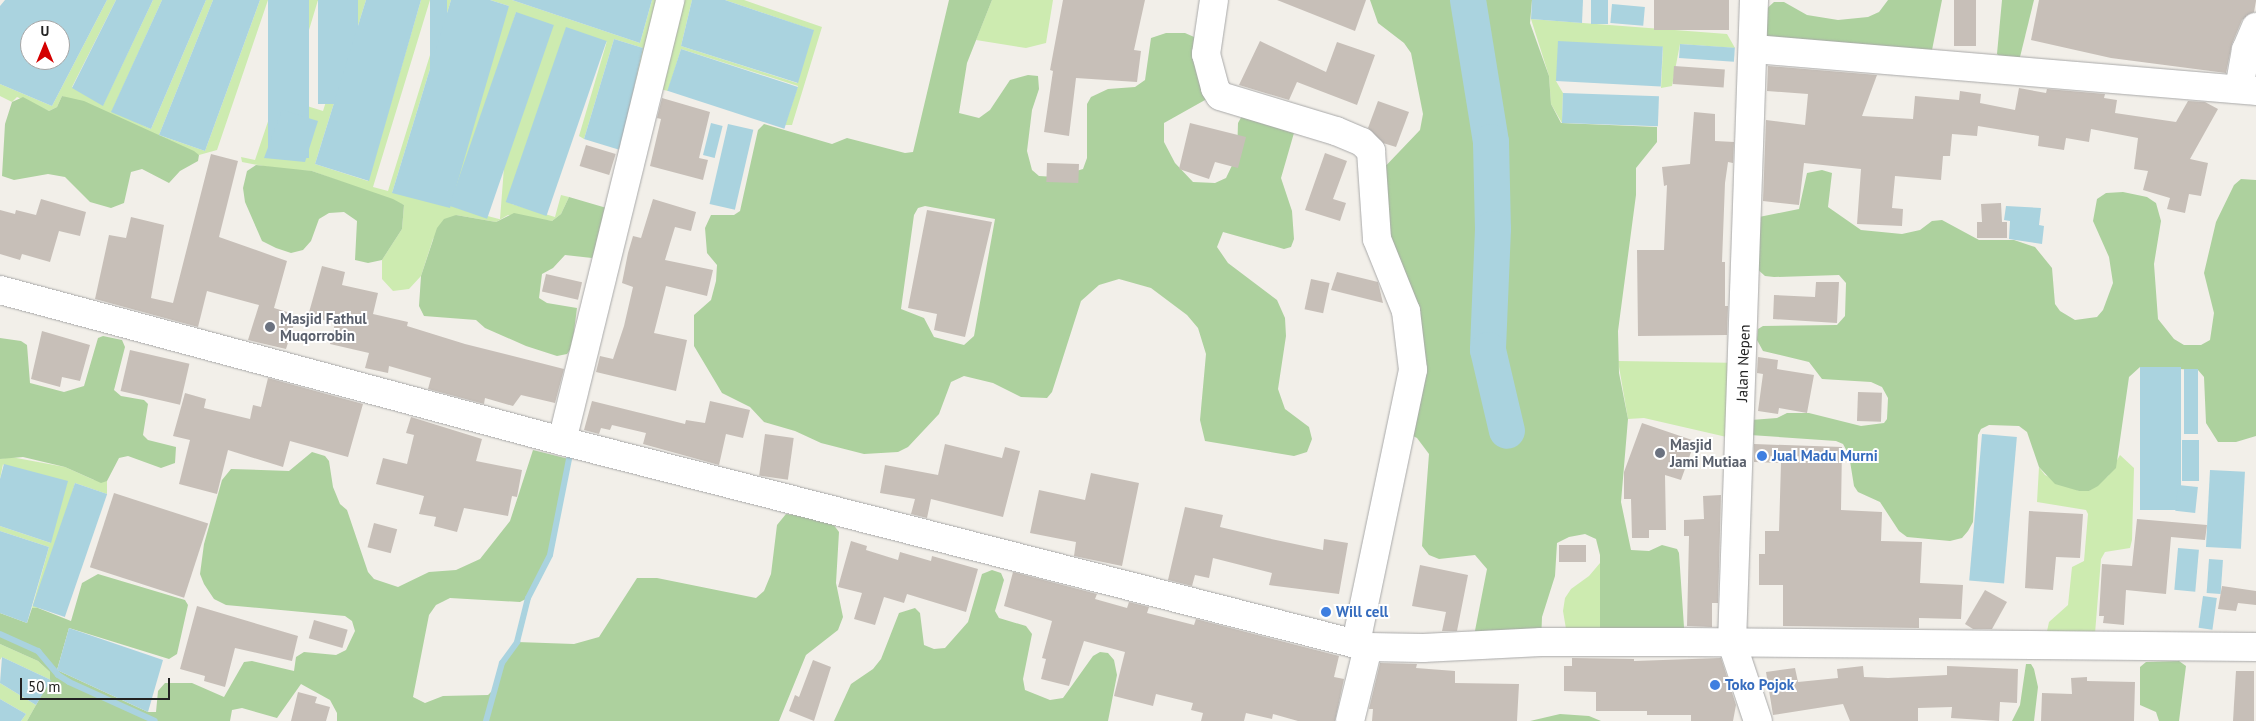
<!DOCTYPE html>
<html>
<head>
<meta charset="utf-8">
<style>
	body { margin:0 }
	#map { position:relative; width:2256px; height:721px; overflow:hidden; background:#f2efe9; font-family:"PT Sans",sans-serif }
	div>[style] { position:absolute }
	[style*='--x'] { left:calc(var(--x)*1px); top:calc(var(--y)*1px); width:calc(var(--w)*1px); rotate:calc(var(--a)*1deg) }
	.grass>* { inset:0; background:#cdebb0 }
	.forest>* { inset:0; background:#add19e }
	.water>* { inset:0; background:#aad3df; transform-origin:0 0 }
	.stream>* { height:6px; margin:-3px; padding:0 3px; transform-origin:3px; border-radius:3px; background:#aad3df }
	.river>* { height:36px; margin:-18px; padding:0 18px; transform-origin:18px; border-radius:18px; background:#aad3df }
	.building>* { inset:0; background:#c7bfb8; transform-origin:0 0 }
	.roads { filter:drop-shadow(0 0 1px #a9a9a9) drop-shadow(0 0 1px #a9a9a9) }
	.minor>* { height:28px; margin:-14px; padding:0 14px; transform-origin:14px; border-radius:14px; background:#fff }
	.dots>* { width:14px; height:14px; translate:-50% -50%; box-sizing:border-box; border:2px solid #fff; border-radius:50% }
	span { translate:-50% -50%; white-space:nowrap; text-align:center; line-height:1.15; -webkit-text-stroke:4px #fff; paint-order:stroke }
	.worship-label { font-size:15px; color:#5b616d; font-weight:700 }
	.left { translate:0 -50%; text-align:left }
	.street-label { font-size:15px; color:#222 }
	.shop-label { font-size:15px; color:#366cbe; font-weight:700 }
	.north { position:absolute; left:20px; top:20px; width:50px; height:50px; box-sizing:border-box; background:#fff; border:1px solid #a7a7a7; border-radius:50%; rotate:0deg; font-size:14px; font-weight:700; line-height:20px; text-align:center; color:#222 }
	.north::after { content:''; display:block; margin:auto; width:18px; height:22px; background:#d40000; clip-path:polygon(50% 0,100% 100%,50% 72%,0 100%) }
	.scale { position:absolute; left:20px; top:678px; width:150px; height:22px; box-sizing:border-box; border:2px solid #222; border-top:0; padding-left:6px; font-size:15px; line-height:18px; white-space:nowrap; color:#222; -webkit-text-stroke:4px #fff; paint-order:stroke }
</style>
</head>
<body>
<div id="map">
	<div class="grass">
		<div style="clip-path:polygon(107px 0,116px 0,72px 87px,103px 105px,153px 0,162px 0,112px 111px,151px 129px,206px 0,213px 0,159px 135px,205px 151px,260px 0,268px 0,217px 150px,199px 155px,113px 116px,62px 96px,57px 107px,49px 111px,17px 97px,12px 102px,0 96px,0 84px,52px 106px)"></div>
		<div style="clip-path:polygon(evenodd,309px 0,318px 0,288px 100px,323px 111px,358px 0,366px 0,315px 164px,368px 181px,421px 0,430px 0,373px 187px,388px 191px,447px 0,451px 0,392px 193px,509px 6px,490px 0,512px 0,640px 43px,652px 0,692px 0,681px 46px,797px 83px,813px 30px,725px 0,744px 0,822px 27px,792px 125px,785px 125px,798px 86px,681px 49px,668px 91px,652px 87px,620px 150px,643px 48px,614px 39px,584px 139px,579px 136px,607px 41px,512px 204px,555px 217px,561px 195px,569px 197px,561px 214px,552px 221px,508px 215px,496px 222px,456px 215px,433px 239px,421px 276px,409px 289px,393px 291px,382px 279px,382px 260px,402px 229px,404px 205px,312px 171px,284px 170px,242px 162px,241px 157px,255px 160px,309px 0,516px 12px,500px 219px,499px 219px,457px 208px,516px 12px)"></div>
		<div style="clip-path:polygon(992px 0,1053px 0,1046px 43px,1026px 48px,976px 40px)"></div>
		<div style="clip-path:polygon(1531px 19px,1727px 34px,1735px 48px,1680px 44px,1672px 86px,1661px 88px,1663px 47px,1556px 81px,1563px 93px,1562px 123px,1551px 104px,1549px 76px)"></div>
		<div style="clip-path:polygon(1618px 361px,1744px 363px,1731px 438px,1644px 418px,1628px 419px)"></div>
		<div style="clip-path:polygon(2120px 455px,2134px 468px,2132px 540px,2130px 548px,2105px 552px,2101px 559px,2094px 646px,2044px 645px,2049px 622px,2068px 605px,2072px 567px,2084px 561px,2088px 514px,2086px 510px,2037px 502px,2039px 467px,2045px 475px,2079px 491px,2089px 491px,2108px 476px)"></div>
		<div style="clip-path:polygon(11px 457px,65px 467px,94px 480px,107px 481px,107px 494px,75px 483px,38px 608px,32px 608px,49px 547px,0 531px,0 526px,51px 543px,3px 464px,0 479px,0 459px)"></div>
		<div style="clip-path:polygon(1600px 563px,1601px 573px,1600px 644px,1566px 629px,1563px 611px,1565px 598px,1571px 589px,1589px 576px)"></div>
		<div style="clip-path:polygon(0 644px,38px 661px,50px 672px,51px 680px,2px 657px,0 660px)"></div>
		<div style="clip-path:polygon(0 683px,36px 705px,27px 721px,21px 721px,26px 714px,0 699px)"></div>
	</div>
	<div class="forest">
		<div style="clip-path:polygon(evenodd,949px 0,992px 0,967px 63px,959px 113px,979px 118px,990px 110px,1010px 80px,1028px 75px,1038px 76px,1039px 89px,1032px 110px,1027px 151px,1032px 170px,1039px 176px,1056px 177px,1083px 169px,1087px 158px,1087px 104px,1091px 97px,1108px 89px,1135px 87px,1145px 80px,1151px 38px,1166px 33px,1185px 33px,1201px 40px,1215px 88px,1205px 100px,1164px 123px,1164px 142px,1175px 163px,1193px 182px,1215px 183px,1226px 178px,1237px 155px,1238px 123px,1243px 114px,1298px 119px,1281px 178px,1292px 211px,1294px 239px,1291px 247px,1284px 249px,1223px 232px,1217px 247px,1228px 263px,1277px 300px,1285px 318px,1286px 336px,1278px 389px,1285px 409px,1309px 427px,1312px 439px,1307px 452px,1294px 456px,1205px 441px,1200px 420px,1206px 354px,1198px 328px,1187px 315px,1151px 288px,1119px 279px,1099px 285px,1081px 301px,1052px 392px,1047px 398px,1021px 397px,993px 383px,964px 376px,951px 382px,939px 414px,908px 447px,898px 452px,864px 454px,821px 443px,795px 431px,764px 422px,750px 407px,722px 393px,694px 346px,694px 315px,711px 300px,716px 281px,717px 265px,707px 253px,705px 228px,711px 215px,734px 215px,740px 211px,758px 130px,764px 124px,832px 144px,847px 138px,905px 153px,913px 152px,949px 0,925px 206px,995px 219px,974px 336px,964px 345px,934px 337px,924px 318px,901px 309px,914px 215px,918px 208px,925px 206px)"></div>
		<div style="clip-path:polygon(1370px 0,1532px 0,1530px 23px,1549px 76px,1551px 104px,1561px 123px,1657px 127px,1657px 142px,1636px 168px,1636px 195px,1618px 331px,1619px 373px,1628px 419px,1621px 502px,1631px 550px,1649px 551px,1662px 545px,1677px 549px,1679px 553px,1685px 642px,1600px 644px,1600px 555px,1596px 539px,1585px 534px,1569px 537px,1557px 543px,1555px 576px,1542px 617px,1541px 642px,1472px 646px,1487px 569px,1475px 555px,1439px 559px,1429px 555px,1422px 546px,1429px 454px,1417px 438px,1403px 431px,1413px 370px,1390px 273px,1378px 174px,1420px 130px,1423px 114px,1411px 53px,1404px 43px,1378px 23px)"></div>
		<div style="clip-path:polygon(1888px 0,1942px 0,1931px 55px,1765px 37px,1763px 12px,1774px 2px,1784px 2px,1807px 15px,1838px 20px,1868px 17px,1879px 12px)"></div>
		<div style="clip-path:polygon(2002px 0,2034px 0,2020px 57px,2003px 59px,1997px 54px)"></div>
		<div style="clip-path:polygon(62px 96px,84px 101px,194px 151px,199px 155px,198px 161px,180px 171px,169px 183px,142px 169px,131px 172px,124px 203px,111px 208px,90px 202px,65px 177px,48px 174px,14px 180px,2px 176px,5px 124px,12px 102px,23px 97px,49px 111px,57px 107px)"></div>
		<div style="clip-path:polygon(256px 165px,312px 171px,393px 199px,404px 205px,402px 229px,382px 260px,368px 263px,355px 260px,357px 221px,344px 212px,329px 213px,319px 219px,311px 241px,303px 250px,291px 253px,276px 248px,262px 241px,245px 202px,243px 188px,247px 171px)"></div>
		<div style="clip-path:polygon(1822px 170px,1832px 173px,1828px 207px,1861px 230px,1902px 234px,1920px 230px,1932px 221px,1942px 220px,1979px 240px,2014px 240px,2035px 247px,2052px 268px,2055px 304px,2060px 311px,2075px 320px,2097px 317px,2103px 310px,2113px 283px,2109px 257px,2093px 221px,2097px 199px,2106px 193px,2123px 192px,2147px 197px,2156px 203px,2161px 221px,2154px 264px,2158px 319px,2174px 339px,2184px 345px,2201px 345px,2210px 340px,2214px 313px,2204px 273px,2216px 222px,2234px 185px,2241px 179px,2256px 180px,2256px 436px,2236px 442px,2218px 442px,2206px 423px,2204px 377px,2198px 370px,2140px 367px,2129px 377px,2116px 468px,2098px 486px,2089px 491px,2079px 491px,2055px 484px,2039px 467px,2027px 432px,2019px 426px,1989px 425px,1981px 429px,1978px 435px,1973px 522px,1968px 531px,1962px 538px,1950px 541px,1907px 537px,1899px 531px,1880px 502px,1858px 492px,1854px 486px,1849px 455px,1843px 444px,1836px 441px,1750px 435px,1751px 420px,1777px 418px,1787px 413px,1809px 413px,1861px 426px,1884px 423px,1887px 419px,1888px 398px,1882px 387px,1871px 382px,1822px 379px,1809px 362px,1763px 351px,1757px 340px,1758px 329px,1763px 326px,1837px 325px,1845px 316px,1846px 283px,1839px 275px,1774px 277px,1765px 276px,1756px 268px,1759px 217px,1799px 209px,1807px 173px)"></div>
		<div style="clip-path:polygon(569px 197px,610px 209px,596px 255px,592px 258px,565px 255px,553px 268px,542px 274px,539px 298px,547px 303px,577px 308px,572px 347px,567px 354px,557px 356px,526px 346px,485px 328px,476px 320px,424px 316px,419px 306px,421px 276px,437px 228px,444px 219px,456px 215px,496px 222px,514px 213px,552px 221px,561px 214px)"></div>
		<div style="clip-path:polygon(103px 336px,122px 340px,125px 347px,114px 390px,121px 396px,144px 400px,148px 404px,143px 435px,148px 440px,176px 447px,175px 463px,161px 468px,128px 456px,119px 458px,107px 481px,101px 483px,65px 467px,23px 457px,0 459px,0 338px,21px 341px,27px 345px,30px 383px,64px 392px,84px 386px,98px 338px)"></div>
		<div style="clip-path:polygon(533px 450px,569px 459px,557px 529px,538px 584px,528px 598px,520px 602px,450px 598px,436px 605px,429px 615px,413px 697px,425px 703px,443px 696px,488px 695px,494px 689px,502px 663px,517px 642px,574px 644px,599px 637px,637px 578px,657px 578px,756px 598px,764px 591px,771px 574px,777px 525px,786px 514px,795px 515px,833px 524px,839px 532px,836px 583px,843px 617px,838px 630px,806px 655px,779px 721px,337px 721px,337px 713px,330px 700px,301px 684px,277px 718px,242px 708px,232px 710px,230px 721px,27px 721px,50px 680px,50px 672px,38px 661px,0 644px,0 613px,27px 623px,32px 608px,38px 608px,71px 621px,82px 583px,98px 574px,185px 600px,188px 605px,177px 654px,169px 659px,69px 628px,57px 670px,148px 712px,156px 712px,158px 691px,165px 683px,192px 683px,224px 697px,244px 662px,252px 661px,294px 671px,296px 657px,304px 652px,336px 655px,346px 650px,355px 631px,352px 621px,345px 616px,226px 605px,214px 599px,204px 584px,200px 574px,204px 544px,222px 480px,231px 469px,289px 471px,312px 452px,325px 456px,329px 461px,333px 487px,340px 504px,347px 510px,368px 572px,374px 579px,398px 587px,429px 572px,456px 570px,480px 559px,510px 521px)"></div>
		<div style="clip-path:polygon(992px 570px,1001px 573px,1004px 580px,995px 611px,999px 618px,1026px 626px,1032px 634px,1023px 679px,1025px 690px,1050px 700px,1063px 698px,1093px 656px,1100px 652px,1108px 653px,1114px 660px,1117px 675px,1108px 721px,834px 721px,851px 684px,873px 669px,881px 659px,899px 613px,915px 608px,920px 613px,924px 645px,934px 649px,945px 648px,968px 622px,982px 574px)"></div>
		<div style="clip-path:polygon(2179px 661px,2186px 666px,2179px 721px,2159px 721px,2156px 712px,2140px 705px,2140px 667px,2146px 662px)"></div>
		<div style="clip-path:polygon(2026px 664px,2031px 664px,2034px 669px,2038px 687px,2034px 721px,2012px 721px,2020px 705px)"></div>
		<div style="clip-path:polygon(1560px 714px,1589px 716px,1601px 721px,1530px 721px)"></div>
	</div>
	<div class="water">
		<div style="clip-path:polygon(evenodd,5px 0,107px 0,52px 106px,0 84px,0 6px,5px 0,30px 30px,60px 30px,60px 60px,30px 60px,30px 30px)"></div>
		<div style="clip-path:polygon(116px 0,153px 0,103px 106px,72px 88px)"></div>
		<div style="clip-path:polygon(162px 0,206px 0,151px 129px,111px 112px)"></div>
		<div style="clip-path:polygon(213px 0,260px 0,205px 151px,159px 135px)"></div>
		<div style="left:268px;top:0;width:41px;height:158px"></div>
		<div style="left:318px;top:0;width:40px;height:104px"></div>
		<div style="clip-path:polygon(366px 0,421px 0,369px 181px,315px 164px)"></div>
		<div style="left:430px;top:0;width:17px;height:195px"></div>
		<div style="clip-path:polygon(451px 0,490px 0,509px 6px,450px 208px,392px 193px)"></div>
		<div style="clip-path:polygon(512px 0,652px 0,640px 43px)"></div>
		<div style="clip-path:polygon(692px 0,725px 0,814px 30px,798px 83px,681px 46px)"></div>
		<div style="clip-path:polygon(1532px 0,1583px 0,1582px 23px,1531px 19px)"></div>
		<div style="left:1591px;top:0;width:17px;height:24px"></div>
		<div style="left:1612px;top:4px;width:33px;height:19px;rotate:5deg"></div>
		<div style="left:516px;top:12px;width:40px;height:205px;rotate:19deg"></div>
		<div style="left:566px;top:27px;width:43px;height:185px;rotate:19deg"></div>
		<div style="clip-path:polygon(614px 39px,643px 48px,620px 150px,584px 139px)"></div>
		<div style="left:1558px;top:41px;width:105px;height:40px;rotate:3deg"></div>
		<div style="left:1680px;top:44px;width:55px;height:14px;rotate:4deg"></div>
		<div style="left:681px;top:49px;width:123px;height:44px;rotate:18deg"></div>
		<div style="left:1563px;top:93px;width:96px;height:30px;rotate:2deg"></div>
		<div style="clip-path:polygon(282px 110px,318px 121px,305px 162px,264px 158px)"></div>
		<div style="left:711px;top:123px;width:12px;height:33px;rotate:14deg"></div>
		<div style="left:728px;top:124px;width:26px;height:82px;rotate:13deg"></div>
		<div style="clip-path:polygon(2006px 206px,2041px 208px,2039px 225px,2044px 226px,2042px 244px,2009px 239px,2010px 221px,2004px 220px)"></div>
		<div style="left:2140px;top:367px;width:41px;height:143px"></div>
		<div style="left:2184px;top:369px;width:14px;height:65px"></div>
		<div style="left:1982px;top:434px;width:35px;height:147px;rotate:5deg"></div>
		<div style="left:2182px;top:440px;width:17px;height:41px"></div>
		<div style="clip-path:polygon(4px 464px,68px 481px,51px 543px,0 526px,0 479px)"></div>
		<div style="left:2210px;top:470px;width:35px;height:77px;rotate:3deg"></div>
		<div style="left:75px;top:483px;width:34px;height:130px;rotate:19deg"></div>
		<div style="left:2178px;top:485px;width:20px;height:26px;rotate:6deg"></div>
		<div style="clip-path:polygon(0 531px,49px 547px,27px 623px,0 613px)"></div>
		<div style="left:2178px;top:548px;width:21px;height:42px;rotate:5deg"></div>
		<div style="left:2209px;top:559px;width:14px;height:34px;rotate:4deg"></div>
		<div style="left:2203px;top:596px;width:14px;height:32px;rotate:8deg"></div>
		<div style="clip-path:polygon(69px 628px,163px 660px,148px 712px,57px 670px)"></div>
		<div style="clip-path:polygon(2px 657px,51px 680px,36px 705px,0 683px)"></div>
		<div style="clip-path:polygon(0 699px,26px 714px,21px 721px,0 721px)"></div>
	</div>
	<div class="stream">
		<div style="--x:0;--y:634;--w:42;--a:24.1"></div>
		<div style="--x:38;--y:651;--w:31;--a:50"></div>
		<div style="--x:58;--y:675;--w:13;--a:32"></div>
		<div style="--x:69;--y:682;--w:94;--a:24.4"></div>
		<div style="--x:486;--y:721;--w:60;--a:-74.6"></div>
		<div style="--x:502;--y:663;--w:26;--a:-54"></div>
		<div style="--x:517;--y:642;--w:45;--a:-76"></div>
		<div style="--x:528;--y:598;--w:48;--a:-62.9"></div>
		<div style="--x:550;--y:555;--w:98;--a:-78.8"></div>
	</div>
	<div class="river">
		<div style="--x:1468;--y:0;--w:144;--a:80.8"></div>
		<div style="--x:1491;--y:142;--w:87;--a:88.7"></div>
		<div style="--x:1493;--y:229;--w:121;--a:92.4"></div>
		<div style="--x:1488;--y:350;--w:83;--a:76.8"></div>
	</div>
	<div class="building">
		<div style="clip-path:polygon(1063px 0,1145px 0,1134px 50px,1141px 51px,1137px 82px,1076px 78px,1069px 136px,1044px 132px,1053px 71px,1050px 70px)"></div>
		<div style="clip-path:polygon(1277px 0,1366px 0,1355px 31px)"></div>
		<div style="left:1654px;top:0;width:75px;height:30px"></div>
		<div style="left:1954px;top:0;width:22px;height:46px"></div>
		<div style="clip-path:polygon(2039px 0,2256px 0,2256px 1px,2254px 12px,2242px 20px,2232px 44px,2226px 73px,2111px 58px,2031px 40px)"></div>
		<div style="clip-path:polygon(1260px 41px,1326px 72px,1337px 42px,1375px 55px,1357px 105px,1297px 82px,1289px 100px,1239px 85px)"></div>
		<div style="left:1674px;top:66px;width:51px;height:18px;rotate:4deg"></div>
		<div style="clip-path:polygon(1768px 66px,1877px 75px,1862px 116px,1913px 119px,1915px 96px,1959px 100px,1960px 91px,1981px 94px,1980px 103px,2015px 110px,2019px 88px,2046px 93px,2047px 89px,2105px 94px,2104px 98px,2117px 100px,2115px 113px,2176px 122px,2188px 101px,2205px 102px,2218px 109px,2190px 159px,2208px 163px,2201px 196px,2189px 194px,2185px 213px,2167px 209px,2170px 198px,2143px 190px,2148px 171px,2134px 169px,2138px 138px,2091px 129px,2089px 142px,2066px 138px,2064px 150px,2038px 146px,2039px 136px,1978px 126px,1977px 136px,1952px 134px,1950px 156px,1943px 156px,1941px 180px,1895px 176px,1892px 208px,1903px 209px,1902px 226px,1857px 224px,1861px 169px,1804px 163px,1799px 205px,1763px 201px,1766px 120px,1805px 125px,1808px 94px,1767px 91px)"></div>
		<div style="clip-path:polygon(662px 98px,710px 112px,699px 158px,708px 160px,703px 180px,650px 166px,661px 119px,657px 118px)"></div>
		<div style="clip-path:polygon(1378px 101px,1409px 112px,1396px 147px,1383px 143px,1368px 128px)"></div>
		<div style="clip-path:polygon(1694px 112px,1715px 114px,1715px 141px,1734px 142px,1733px 163px,1728px 162px,1725px 183px,1722px 262px,1725px 262px,1725px 306px,1728px 306px,1727px 335px,1638px 336px,1637px 250px,1664px 250px,1667px 185px,1664px 186px,1662px 167px,1690px 164px)"></div>
		<div style="clip-path:polygon(1190px 123px,1246px 137px,1238px 168px,1215px 162px,1209px 179px,1179px 169px)"></div>
		<div style="left:586px;top:145px;width:31px;height:22px;rotate:17deg"></div>
		<div style="clip-path:polygon(1325px 153px,1347px 161px,1333px 199px,1346px 203px,1340px 221px,1305px 210px)"></div>
		<div style="clip-path:polygon(211px 154px,238px 161px,219px 237px,287px 261px,274px 308px,297px 315px,286px 349px,248px 340px,259px 305px,207px 291px,198px 327px,95px 299px,109px 235px,126px 238px,131px 217px,164px 225px,151px 298px,173px 303px)"></div>
		<div style="left:1047px;top:163px;width:32px;height:19px;rotate:2deg"></div>
		<div style="clip-path:polygon(41px 199px,86px 212px,80px 236px,59px 231px,50px 262px,22px 254px,20px 260px,0 254px,0 210px,15px 214px,16px 210px,36px 215px)"></div>
		<div style="clip-path:polygon(653px 199px,696px 212px,691px 231px,675px 227px,665px 260px,713px 270px,707px 296px,666px 286px,654px 333px,687px 340px,676px 391px,596px 372px,600px 356px,613px 359px,624px 326px,633px 287px,622px 283px,628px 253px,633px 236px,641px 238px)"></div>
		<div style="clip-path:polygon(2001px 203px,2002px 222px,2007px 222px,2007px 238px,1977px 238px,1977px 222px,1982px 222px,1981px 204px)"></div>
		<div style="clip-path:polygon(927px 210px,992px 222px,965px 337px,934px 330px,937px 314px,908px 308px)"></div>
		<div style="clip-path:polygon(322px 266px,345px 272px,342px 285px,378px 293px,373px 314px,408px 322px,407px 326px,465px 344px,564px 369px,555px 403px,521px 395px,513px 406px,485px 398px,484px 404px,428px 389px,431px 378px,389px 366px,388px 373px,365px 368px,369px 353px,330px 344px,335px 323px,308px 316px)"></div>
		<div style="clip-path:polygon(1337px 272px,1378px 282px,1383px 303px,1331px 290px)"></div>
		<div style="left:546px;top:274px;width:37px;height:18px;rotate:13deg"></div>
		<div style="left:1311px;top:279px;width:19px;height:31px;rotate:12deg"></div>
		<div style="clip-path:polygon(1816px 282px,1839px 282px,1837px 323px,1773px 319px,1774px 295px,1815px 297px)"></div>
		<div style="clip-path:polygon(42px 331px,90px 345px,80px 381px,62px 377px,60px 387px,31px 379px)"></div>
		<div style="left:130px;top:350px;width:61px;height:42px;rotate:13deg"></div>
		<div style="clip-path:polygon(1758px 357px,1778px 360px,1777px 369px,1814px 375px,1807px 413px,1779px 408px,1778px 414px,1758px 411px,1763px 374px,1757px 373px)"></div>
		<div style="clip-path:polygon(268px 378px,363px 404px,348px 457px,290px 441px,283px 467px,228px 450px,217px 494px,179px 484px,190px 440px,173px 436px,185px 393px,206px 399px,204px 408px,250px 419px,253px 405px,261px 407px)"></div>
		<div style="left:1858px;top:392px;width:24px;height:29px;rotate:2deg"></div>
		<div style="clip-path:polygon(592px 401px,685px 424px,686px 420px,705px 423px,710px 401px,750px 410px,743px 438px,726px 434px,719px 465px,643px 444px,646px 433px,612px 425px,610px 430px,601px 428px,599px 434px,584px 430px)"></div>
		<div style="clip-path:polygon(411px 417px,482px 439px,476px 461px,522px 470px,517px 497px,512px 496px,508px 516px,464px 508px,457px 532px,434px 526px,436px 517px,419px 514px,424px 496px,376px 484px,383px 458px,407px 464px,414px 435px,406px 433px)"></div>
		<div style="clip-path:polygon(1642px 423px,1695px 441px,1681px 480px,1665px 475px,1666px 530px,1649px 530px,1649px 538px,1632px 538px,1631px 499px,1624px 499px,1624px 472px)"></div>
		<div style="left:765px;top:434px;width:29px;height:42px;rotate:8deg"></div>
		<div style="clip-path:polygon(945px 444px,1002px 458px,1005px 447px,1020px 451px,1003px 517px,931px 499px,927px 518px,911px 514px,915px 499px,880px 493px,885px 465px,938px 475px)"></div>
		<div style="clip-path:polygon(1754px 444px,1842px 447px,1841px 510px,1882px 512px,1881px 541px,1922px 542px,1920px 583px,1963px 585px,1961px 619px,1919px 618px,1919px 628px,1783px 626px,1783px 585px,1759px 585px,1759px 554px,1765px 554px,1765px 531px,1779px 531px,1781px 463px,1754px 462px)"></div>
		<div style="clip-path:polygon(1091px 473px,1139px 483px,1122px 566px,1074px 556px,1076px 542px,1030px 533px,1039px 490px,1085px 500px)"></div>
		<div style="left:114px;top:493px;width:99px;height:78px;rotate:18deg"></div>
		<div style="clip-path:polygon(1721px 495px,1718px 603px,1712px 603px,1712px 627px,1687px 626px,1689px 536px,1684px 536px,1684px 520px,1704px 519px,1703px 496px)"></div>
		<div style="clip-path:polygon(1185px 507px,1223px 515px,1220px 527px,1267px 538px,1323px 550px,1324px 539px,1348px 543px,1339px 594px,1269px 585px,1272px 573px,1213px 558px,1209px 578px,1195px 575px,1192px 586px,1168px 580px)"></div>
		<div style="clip-path:polygon(2029px 511px,2083px 514px,2080px 558px,2056px 557px,2053px 590px,2025px 588px)"></div>
		<div style="clip-path:polygon(2137px 519px,2207px 525px,2205px 540px,2171px 537px,2166px 594px,2126px 590px,2124px 625px,2103px 623px,2104px 616px,2099px 616px,2102px 564px,2132px 566px)"></div>
		<div style="left:374px;top:523px;width:24px;height:25px;rotate:15deg"></div>
		<div style="clip-path:polygon(851px 541px,867px 546px,866px 550px,898px 560px,900px 552px,931px 561px,932px 556px,978px 569px,966px 612px,907px 594px,904px 603px,884px 597px,875px 625px,854px 619px,862px 593px,838px 587px)"></div>
		<div style="left:1559px;top:545px;width:27px;height:17px"></div>
		<div style="clip-path:polygon(1420px 565px,1468px 575px,1457px 631px,1442px 631px,1446px 612px,1412px 606px)"></div>
		<div style="clip-path:polygon(1013px 572px,1097px 594px,1095px 599px,1127px 608px,1129px 602px,1149px 607px,1147px 613px,1194px 625px,1196px 619px,1339px 656px,1334px 677px,1344px 679px,1335px 721px,1298px 721px,1273px 714px,1272px 719px,1246px 713px,1244px 721px,1201px 721px,1203px 713px,1191px 710px,1193px 703px,1156px 694px,1153px 706px,1114px 696px,1125px 652px,1084px 641px,1069px 686px,1041px 679px,1046px 659px,1042px 658px,1052px 621px,1004px 606px)"></div>
		<div style="clip-path:polygon(2222px 586px,2256px 591px,2256px 605px,2238px 603px,2236px 611px,2218px 609px)"></div>
		<div style="clip-path:polygon(1985px 590px,2007px 602px,1992px 629px,1973px 629px,1965px 624px)"></div>
		<div style="clip-path:polygon(197px 606px,298px 636px,292px 661px,235px 648px,225px 687px,204px 681px,205px 676px,180px 669px)"></div>
		<div style="left:314px;top:620px;width:35px;height:19px;rotate:16deg"></div>
		<div style="clip-path:polygon(1572px 658px,1634px 659px,1634px 661px,1721px 658px,1736px 705px,1733px 721px,1691px 721px,1691px 715px,1647px 715px,1647px 711px,1596px 711px,1596px 692px,1564px 691px,1564px 666px,1572px 666px)"></div>
		<div style="clip-path:polygon(813px 660px,831px 667px,814px 721px,789px 711px,795px 695px,799px 697px)"></div>
		<div style="clip-path:polygon(1380px 663px,1417px 664px,1416px 668px,1455px 671px,1455px 683px,1519px 684px,1517px 721px,1372px 721px,1373px 709px,1369px 709px)"></div>
		<div style="clip-path:polygon(1863px 666px,1864px 677px,1888px 678px,1947px 675px,1947px 666px,2018px 669px,2017px 703px,2000px 702px,1999px 721px,1951px 718px,1952px 707px,1918px 708px,1918px 721px,1850px 721px,1843px 704px,1773px 715px,1766px 672px,1795px 668px,1798px 682px,1838px 678px,1837px 669px)"></div>
		<div style="clip-path:polygon(2236px 671px,2254px 671px,2254px 721px,2233px 721px)"></div>
		<div style="clip-path:polygon(2087px 677px,2087px 681px,2135px 682px,2134px 721px,2041px 721px,2042px 693px,2072px 694px,2071px 678px)"></div>
		<div style="clip-path:polygon(298px 692px,317px 697px,315px 703px,330px 707px,326px 721px,291px 721px)"></div>
	</div>
	<div class="roads">
		<div class="minor">
			<div style="--x:1214;--y:0;--w:55;--a:98.4"></div>
			<div style="--x:1206;--y:54;--w:35;--a:75"></div>
			<div style="--x:1215;--y:88;--w:9;--a:58"></div>
			<div style="--x:1220;--y:96;--w:121;--a:16.8"></div>
			<div style="--x:1336;--y:131;--w:28;--a:23"></div>
			<div style="--x:1362;--y:142;--w:13;--a:45"></div>
			<div style="--x:1371;--y:151;--w:88;--a:86.1"></div>
			<div style="--x:1377;--y:239;--w:78;--a:68.1"></div>
			<div style="--x:1406;--y:311;--w:59;--a:83.2"></div>
			<div style="--x:1413;--y:370;--w:280;--a:101.8"></div>
			<div style="--x:1754;--y:0;--w:643;--a:91.96"></div>
			<div style="--x:1732;--y:643;--w:82;--a:71.6"></div>
			<div style="--x:1754;--y:49;--w:504;--a:4.78"></div>
			<div style="--x:2239;--y:89;--w:40;--a:-80"></div>
			<div style="--x:2246;--y:50;--w:25;--a:-67"></div>
			<div style="--x:0;--y:290;--w:582;--a:15.04"></div>
			<div style="--x:562;--y:441;--w:832;--a:14.34"></div>
			<div style="--x:1368;--y:647;--w:55;--a:1"></div>
			<div style="--x:1423;--y:648;--w:118;--a:-2.9"></div>
			<div style="--x:1541;--y:642;--w:144;--a:0"></div>
			<div style="--x:1685;--y:642;--w:571;--a:0.5"></div>
			<div style="--x:562;--y:441;--w:454;--a:-76.2"></div>
			<div style="--x:1350;--y:721;--w:76;--a:-76.3"></div>
		</div>
	</div>
	<div class="dots">
		<div style="left:270px;top:327px;background:#6b7280"></div>
		<div style="left:1660px;top:453px;background:#6b7280"></div>
		<div style="left:1762px;top:456px;background:#3f7fe0"></div>
		<div style="left:1326px;top:612px;background:#3f7fe0"></div>
		<div style="left:1715px;top:685px;background:#3f7fe0"></div>
	</div>
	<div class="worship-label">
		<span class="left" style="left:280px;top:327px">Masjid Fathul<br>Muqorrobin</span>
		<span class="left" style="left:1670px;top:453px">Masjid<br>Jami Mutiaa</span>
	</div>
	<div class="street-label">
		<span style="left:1743px;top:363px;rotate:-88deg">Jalan Nepen</span>
	</div>
	<div class="shop-label">
		<span class="left" style="left:1772px;top:456px">Jual Madu Murni</span>
		<span class="left" style="left:1336px;top:612px">Will cell</span>
		<span class="left" style="left:1725px;top:685px">Toko Pojok</span>
	</div>
	<div class="north">U</div>
	<div class="scale">50 m</div>
</div>
</body>
</html>
